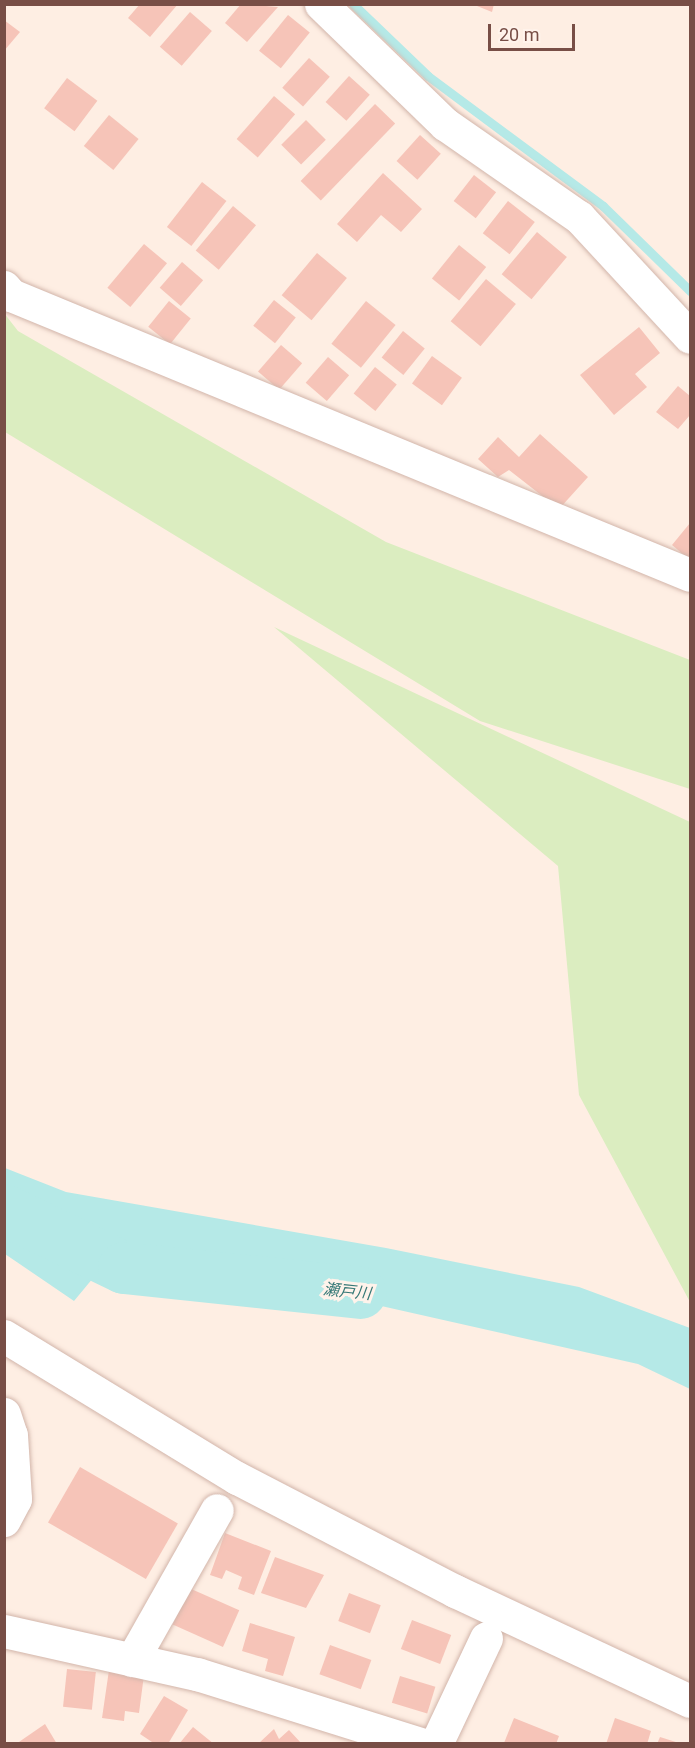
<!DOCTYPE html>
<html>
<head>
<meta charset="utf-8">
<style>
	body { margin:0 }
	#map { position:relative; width:695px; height:1748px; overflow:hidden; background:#feeee3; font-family:Roboto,"Noto Sans JP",sans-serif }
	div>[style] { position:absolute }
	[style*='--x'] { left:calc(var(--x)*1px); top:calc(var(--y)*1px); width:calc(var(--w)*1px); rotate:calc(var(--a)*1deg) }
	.green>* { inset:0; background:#dbedc0 }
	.water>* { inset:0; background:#b5e9e7 }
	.stream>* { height:9px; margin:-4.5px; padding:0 4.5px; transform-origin:4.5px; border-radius:4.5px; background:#b5e9e7 }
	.river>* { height:52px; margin:-26px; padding:0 26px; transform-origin:26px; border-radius:26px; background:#b5e9e7 }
	.building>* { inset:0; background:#f6c4b8; transform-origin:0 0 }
	.roads { filter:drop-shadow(0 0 2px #d2b5aa) drop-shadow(0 0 2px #d2b5aa) }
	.street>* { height:33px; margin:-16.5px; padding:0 16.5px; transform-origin:16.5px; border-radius:16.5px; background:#fff }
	span { translate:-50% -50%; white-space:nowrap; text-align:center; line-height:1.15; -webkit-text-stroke:6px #fff3eb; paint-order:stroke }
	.water-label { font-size:16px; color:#367876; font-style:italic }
	.frame { position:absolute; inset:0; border:6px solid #784e46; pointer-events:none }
	.scale { position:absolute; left:488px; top:24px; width:87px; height:27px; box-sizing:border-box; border:3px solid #784e46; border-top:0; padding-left:8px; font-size:18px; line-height:21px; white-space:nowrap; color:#784e46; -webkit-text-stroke:4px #fff3eb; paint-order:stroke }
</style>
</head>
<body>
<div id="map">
	<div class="green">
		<div style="clip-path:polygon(4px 313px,18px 331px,386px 542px,690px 660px,690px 789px,480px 721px,5px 432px)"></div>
		<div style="clip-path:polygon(274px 627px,690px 822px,690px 1302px,579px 1095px,558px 866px)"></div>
	</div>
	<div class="water">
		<div style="clip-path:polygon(5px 1168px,66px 1192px,386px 1248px,579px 1287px,690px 1328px,690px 1389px,638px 1364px,288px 1285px,108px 1260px,74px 1301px,5px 1254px)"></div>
	</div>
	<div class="stream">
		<div style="--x:353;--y:4;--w:104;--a:43.8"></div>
		<div style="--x:428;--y:76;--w:218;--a:36.6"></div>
		<div style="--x:603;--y:206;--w:122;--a:44.3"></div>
	</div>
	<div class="river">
		<div style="--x:4;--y:1210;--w:133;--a:25.8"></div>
		<div style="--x:124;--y:1268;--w:238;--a:6"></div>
	</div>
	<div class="building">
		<div style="clip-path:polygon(140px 4px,178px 4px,150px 37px,128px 18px)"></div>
		<div style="clip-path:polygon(241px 4px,278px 7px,247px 42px,225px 23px)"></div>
		<div style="clip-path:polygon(472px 4px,494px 4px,492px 12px)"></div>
		<div style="left:190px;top:12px;width:29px;height:46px;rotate:41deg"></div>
		<div style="left:288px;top:15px;width:28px;height:46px;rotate:39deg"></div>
		<div style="clip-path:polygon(4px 20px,20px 32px,4px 51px)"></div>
		<div style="left:309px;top:58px;width:28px;height:40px;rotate:42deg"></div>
		<div style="left:349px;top:76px;width:28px;height:35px;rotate:42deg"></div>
		<div style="left:67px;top:78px;width:38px;height:38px;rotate:37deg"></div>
		<div style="left:274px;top:96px;width:28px;height:57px;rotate:41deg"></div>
		<div style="left:375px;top:104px;width:28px;height:107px;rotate:44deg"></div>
		<div style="left:109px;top:115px;width:38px;height:40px;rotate:39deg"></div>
		<div style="left:306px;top:120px;width:28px;height:35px;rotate:45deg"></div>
		<div style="left:420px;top:135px;width:28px;height:35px;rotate:42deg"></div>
		<div style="clip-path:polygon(383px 173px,422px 209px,401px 232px,381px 215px,357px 242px,337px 224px)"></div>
		<div style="left:474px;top:175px;width:28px;height:33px;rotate:38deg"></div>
		<div style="left:202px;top:182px;width:31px;height:57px;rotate:38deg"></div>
		<div style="left:508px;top:201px;width:34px;height:41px;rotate:38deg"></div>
		<div style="left:233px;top:206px;width:30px;height:58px;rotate:40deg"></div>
		<div style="left:537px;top:232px;width:39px;height:55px;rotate:40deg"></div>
		<div style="left:144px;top:244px;width:30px;height:57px;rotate:40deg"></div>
		<div style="left:459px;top:245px;width:35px;height:43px;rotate:39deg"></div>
		<div style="left:317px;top:253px;width:39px;height:55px;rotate:40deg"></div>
		<div style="left:182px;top:262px;width:28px;height:34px;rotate:41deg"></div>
		<div style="left:486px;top:279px;width:39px;height:55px;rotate:40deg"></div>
		<div style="left:274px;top:300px;width:28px;height:33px;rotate:39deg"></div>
		<div style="left:169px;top:301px;width:28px;height:33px;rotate:39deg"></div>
		<div style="left:366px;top:301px;width:38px;height:55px;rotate:39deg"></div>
		<div style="clip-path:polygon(639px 327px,660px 353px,635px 374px,647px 387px,614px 415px,580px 375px)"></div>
		<div style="left:403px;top:331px;width:28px;height:34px;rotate:39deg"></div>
		<div style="left:281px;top:345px;width:28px;height:35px;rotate:41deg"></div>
		<div style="left:432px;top:356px;width:37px;height:34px;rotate:36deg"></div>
		<div style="left:328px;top:357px;width:28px;height:34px;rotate:41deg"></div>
		<div style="left:375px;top:367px;width:28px;height:34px;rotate:39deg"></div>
		<div style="clip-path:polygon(678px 386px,690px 396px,690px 415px,678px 429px,656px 412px)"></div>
		<div style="clip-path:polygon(540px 434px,588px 477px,559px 509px,509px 470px,498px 477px,478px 459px,498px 437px,519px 457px)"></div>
		<div style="clip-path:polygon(690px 523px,690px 560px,672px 545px)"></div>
		<div style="left:80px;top:1467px;width:113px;height:64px;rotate:30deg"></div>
		<div style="clip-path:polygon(225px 1533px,271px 1551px,254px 1595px,238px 1589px,242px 1577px,226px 1570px,222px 1579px,210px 1575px)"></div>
		<div style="clip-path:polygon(275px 1557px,324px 1575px,306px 1608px,261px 1593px)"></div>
		<div style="left:189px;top:1588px;width:55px;height:40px;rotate:24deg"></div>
		<div style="left:349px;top:1593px;width:34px;height:30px;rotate:21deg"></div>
		<div style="left:412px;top:1620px;width:42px;height:31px;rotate:21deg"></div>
		<div style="clip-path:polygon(250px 1623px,295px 1637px,283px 1676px,265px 1671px,268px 1659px,242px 1651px)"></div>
		<div style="left:330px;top:1645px;width:44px;height:31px;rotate:20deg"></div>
		<div style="left:67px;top:1669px;width:29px;height:38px;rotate:6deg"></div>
		<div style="clip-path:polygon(109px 1670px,144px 1675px,139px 1713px,125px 1711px,124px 1721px,102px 1718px)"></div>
		<div style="left:400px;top:1676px;width:37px;height:28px;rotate:17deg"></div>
		<div style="clip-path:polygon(164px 1696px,188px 1710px,168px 1744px,155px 1744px,140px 1734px)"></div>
		<div style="clip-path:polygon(514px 1718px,559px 1736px,556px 1744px,504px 1743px)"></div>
		<div style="clip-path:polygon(615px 1718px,651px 1731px,647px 1744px,606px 1744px)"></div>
		<div style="clip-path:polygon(45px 1724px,57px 1744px,16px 1744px)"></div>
		<div style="clip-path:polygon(193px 1727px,214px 1744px,179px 1744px)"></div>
		<div style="clip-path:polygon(274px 1729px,279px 1739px,289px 1730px,302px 1744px,258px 1744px)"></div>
		<div style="clip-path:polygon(660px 1737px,679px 1743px,679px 1744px,657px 1744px)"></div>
	</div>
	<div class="roads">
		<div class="street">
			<div style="--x:321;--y:4;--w:173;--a:44.1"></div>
			<div style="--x:445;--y:124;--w:163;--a:34.8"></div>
			<div style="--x:579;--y:217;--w:163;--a:47.2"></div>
			<div style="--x:4;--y:287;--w:11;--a:49"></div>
			<div style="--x:11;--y:295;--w:734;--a:22.41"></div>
			<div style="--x:4;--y:1336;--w:273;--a:31.4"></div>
			<div style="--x:237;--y:1478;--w:246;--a:27.4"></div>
			<div style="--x:455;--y:1591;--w:259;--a:25.1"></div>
			<div style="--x:4;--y:1414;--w:22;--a:72"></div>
			<div style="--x:11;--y:1435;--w:64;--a:86.4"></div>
			<div style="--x:15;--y:1499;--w:24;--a:118"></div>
			<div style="--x:4;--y:1631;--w:198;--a:12.6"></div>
			<div style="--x:197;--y:1674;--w:235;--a:17.4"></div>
			<div style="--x:132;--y:1660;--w:172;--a:-60.5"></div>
			<div style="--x:436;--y:1744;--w:117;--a:-64.7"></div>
		</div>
	</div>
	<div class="water-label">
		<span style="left:347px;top:1292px;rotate:6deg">瀬戸川</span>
	</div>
	<div class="frame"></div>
	<div class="scale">20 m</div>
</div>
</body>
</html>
